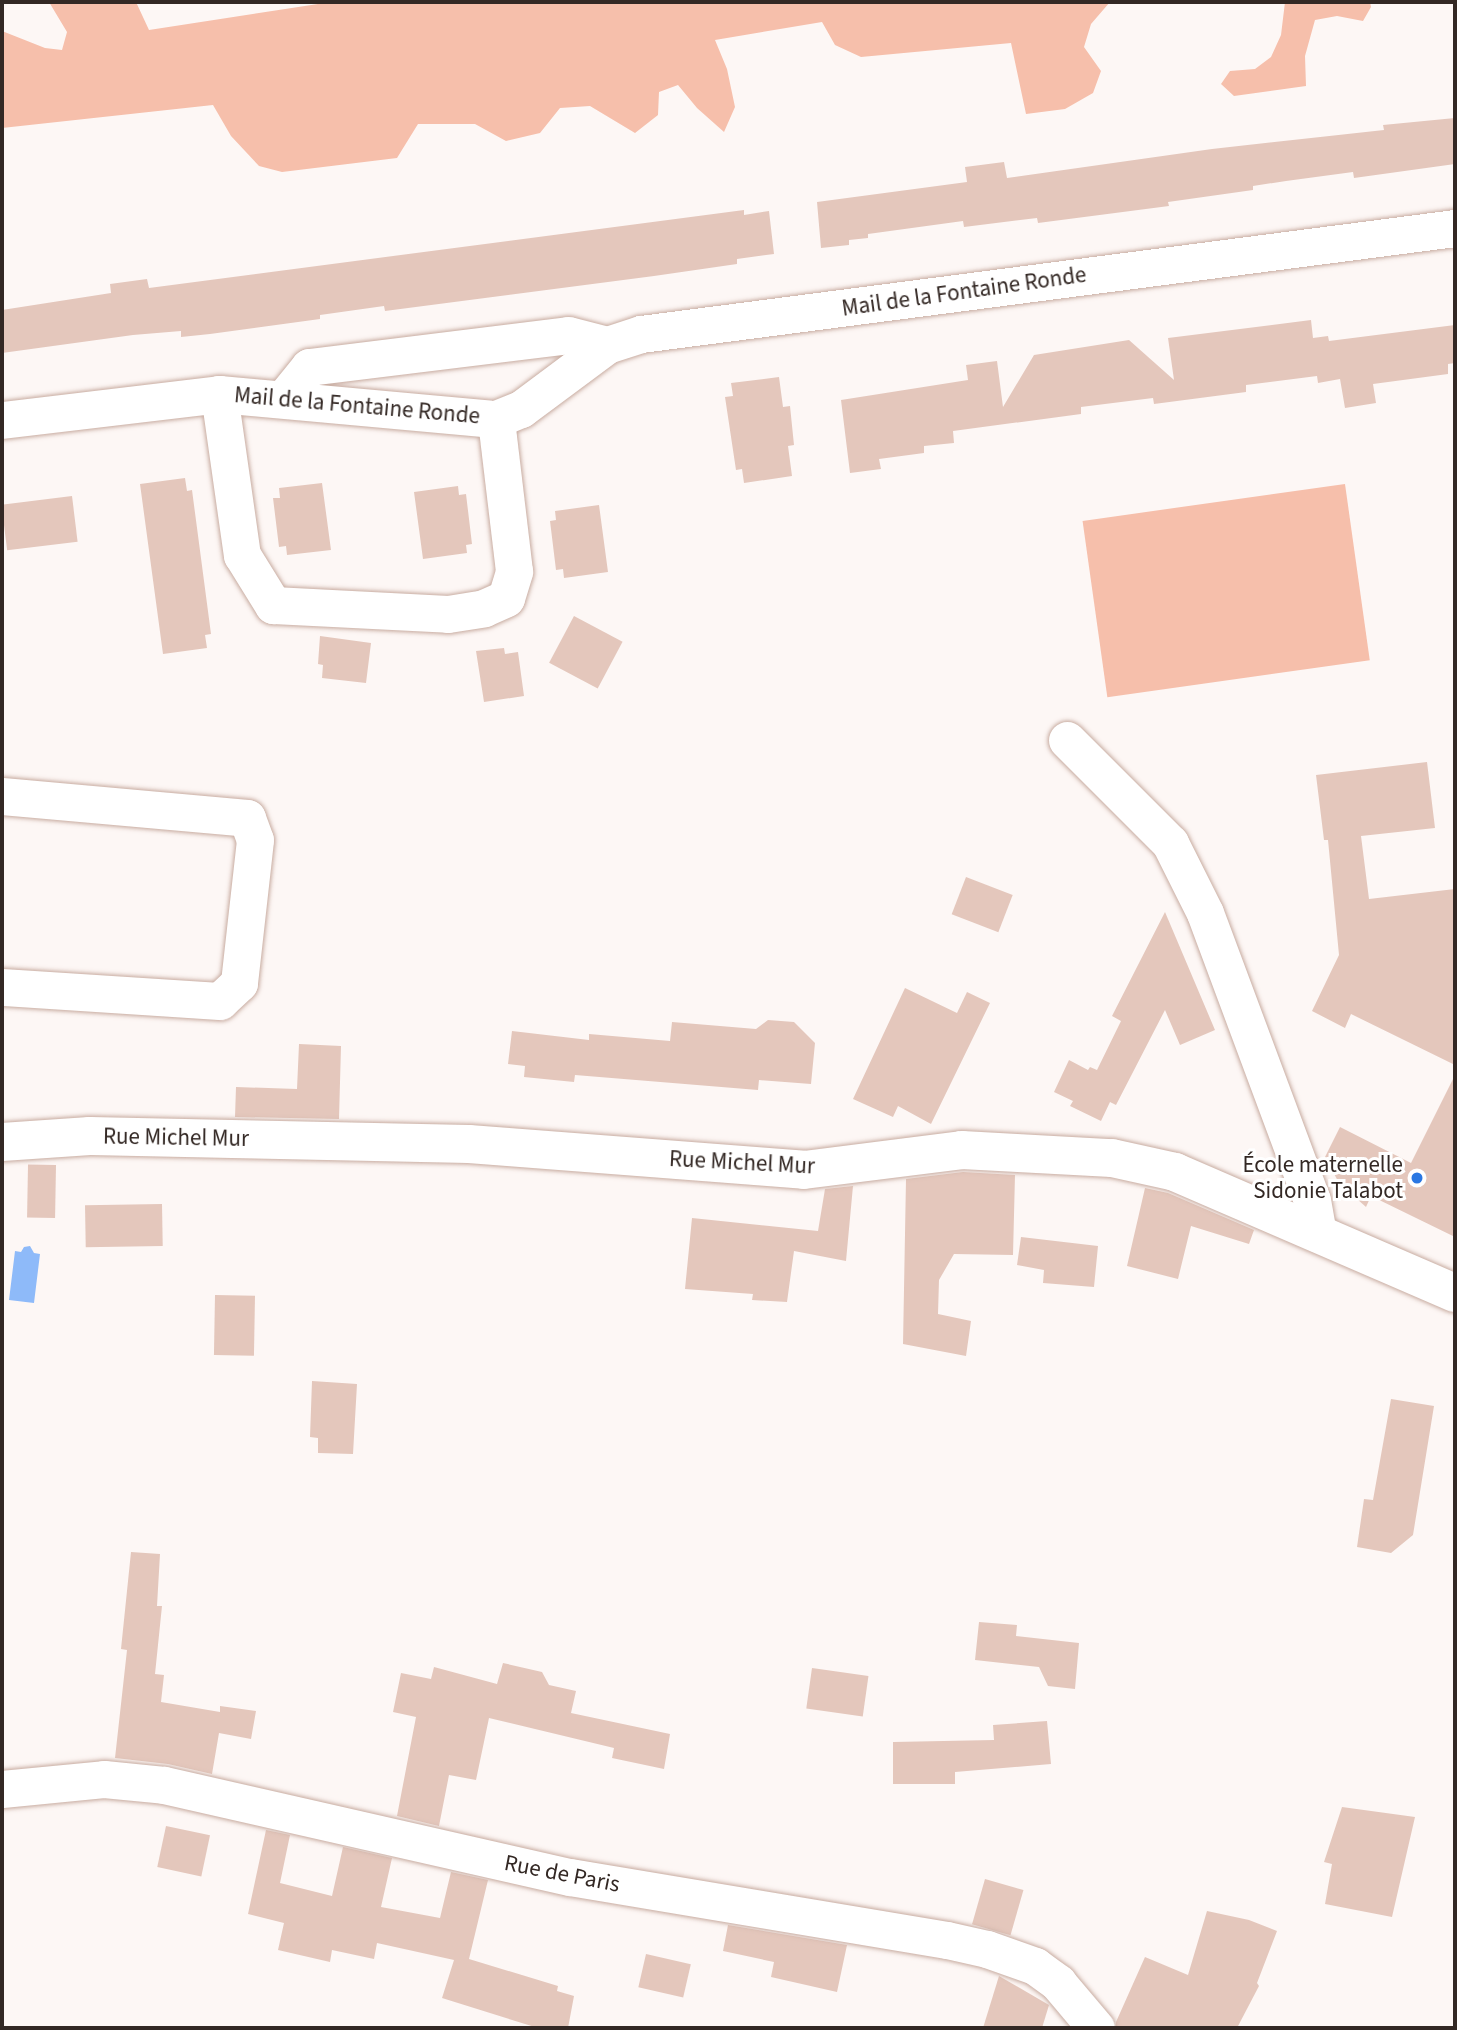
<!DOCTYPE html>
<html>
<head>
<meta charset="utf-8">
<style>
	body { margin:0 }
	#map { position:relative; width:1457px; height:2030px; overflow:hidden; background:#fdf7f5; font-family:"Source Sans 3",sans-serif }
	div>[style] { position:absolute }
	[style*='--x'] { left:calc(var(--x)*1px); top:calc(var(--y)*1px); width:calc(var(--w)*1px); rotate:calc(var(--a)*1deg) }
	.green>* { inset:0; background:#f6bfab; transform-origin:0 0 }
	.water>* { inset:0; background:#8ebaf9 }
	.building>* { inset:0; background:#e4c7bc; transform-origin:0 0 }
	.roads { filter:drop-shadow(0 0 2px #c8aca1) drop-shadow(0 0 2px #c8aca1) }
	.street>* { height:37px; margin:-18.5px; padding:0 18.5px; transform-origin:18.5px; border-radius:18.5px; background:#fff }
	.secondary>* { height:38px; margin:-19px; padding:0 19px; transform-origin:19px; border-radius:19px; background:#fff }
	.dots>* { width:19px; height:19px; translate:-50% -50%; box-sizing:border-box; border:4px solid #fff; border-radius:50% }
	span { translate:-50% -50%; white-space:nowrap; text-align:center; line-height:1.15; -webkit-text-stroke:6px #fff; paint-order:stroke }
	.street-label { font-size:23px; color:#332824 }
	.poi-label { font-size:23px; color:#332824 }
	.right { translate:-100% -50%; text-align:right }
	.frame { position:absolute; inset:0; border:4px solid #332824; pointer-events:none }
</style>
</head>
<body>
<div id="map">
	<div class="green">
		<div style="clip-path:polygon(49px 2px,136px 2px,149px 30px,331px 2px,1110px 2px,1091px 24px,1084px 47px,1101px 71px,1093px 93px,1065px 109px,1026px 114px,1011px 43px,861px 57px,835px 45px,822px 22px,715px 40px,727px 69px,735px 107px,724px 132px,697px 108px,678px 85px,659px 92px,658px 115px,635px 133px,590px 106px,560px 108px,540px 133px,506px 141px,475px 124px,418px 124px,397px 158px,282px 172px,259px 166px,231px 136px,213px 105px,2px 128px,2px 31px,45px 48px,62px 50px,67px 32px)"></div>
		<div style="clip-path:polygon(1285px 2px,1370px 2px,1371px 7px,1363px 21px,1337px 16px,1315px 20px,1305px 56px,1306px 86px,1234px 96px,1221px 84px,1230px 71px,1255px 69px,1271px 57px,1281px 35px)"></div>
		<div style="left:1345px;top:484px;width:178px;height:265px;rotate:82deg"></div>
	</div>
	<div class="water">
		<div style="clip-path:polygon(30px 1246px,34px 1253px,40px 1254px,34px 1303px,9px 1300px,15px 1251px,21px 1252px,24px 1247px)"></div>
	</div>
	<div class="building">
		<div style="clip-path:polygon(1455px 118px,1455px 164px,1354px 178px,1353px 172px,1286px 181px,1253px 186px,1253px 190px,1168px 202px,1169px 206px,1038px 223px,1037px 218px,964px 227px,963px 221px,868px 234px,868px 238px,849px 240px,849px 245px,821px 248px,817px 202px,967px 182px,965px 167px,1004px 162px,1007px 178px,1212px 149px,1384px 130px,1383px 125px)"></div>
		<div style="clip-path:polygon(744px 210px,744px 215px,769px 211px,774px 254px,737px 259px,737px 264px,654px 276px,385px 311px,384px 306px,320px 315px,320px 319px,210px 334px,181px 337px,181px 331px,133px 335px,2px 353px,2px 310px,111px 293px,110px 284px,147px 279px,149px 288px)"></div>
		<div style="clip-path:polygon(1311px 320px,1313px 338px,1328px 336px,1329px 341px,1455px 325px,1455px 363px,1448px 364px,1448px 374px,1373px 384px,1376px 403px,1345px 408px,1340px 379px,1318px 383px,1317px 376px,1246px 385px,1246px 392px,1154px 404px,1153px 398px,1081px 407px,1081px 414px,953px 431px,954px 443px,924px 446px,924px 453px,879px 459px,881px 469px,850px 473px,841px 400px,968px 380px,966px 365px,997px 361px,1003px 407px,1034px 355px,1129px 340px,1174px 380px,1168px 338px)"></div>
		<div style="clip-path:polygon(779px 377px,783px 407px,790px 406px,794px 445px,788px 446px,792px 476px,744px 483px,742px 469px,736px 470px,725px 397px,733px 396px,731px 383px)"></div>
		<div style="clip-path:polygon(185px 478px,187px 491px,192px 490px,211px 634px,205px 635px,207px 648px,163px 654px,140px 484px)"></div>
		<div style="clip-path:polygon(322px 483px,331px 550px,287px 555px,286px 546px,279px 547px,273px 498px,280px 498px,279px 488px)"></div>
		<div style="clip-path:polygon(458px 486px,459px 495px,466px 494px,472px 544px,466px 545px,467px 553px,423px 559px,414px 492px)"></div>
		<div style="left:72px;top:496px;width:46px;height:71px;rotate:83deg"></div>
		<div style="clip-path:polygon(599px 505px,608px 572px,564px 578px,563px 569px,556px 570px,550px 521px,556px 520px,555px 511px)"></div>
		<div style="left:574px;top:616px;width:55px;height:53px;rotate:28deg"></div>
		<div style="clip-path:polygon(320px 636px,371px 643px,366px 683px,322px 678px,323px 665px,318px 664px)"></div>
		<div style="clip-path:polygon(504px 648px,505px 654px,518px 652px,524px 696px,484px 702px,476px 651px)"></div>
		<div style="clip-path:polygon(1427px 762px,1435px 828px,1361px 836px,1369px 899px,1455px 889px,1455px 1065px,1351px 1014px,1345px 1028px,1312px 1011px,1339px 955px,1328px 840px,1324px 840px,1316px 775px)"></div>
		<div style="left:966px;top:877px;width:50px;height:40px;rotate:21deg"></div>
		<div style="clip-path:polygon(1165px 912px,1215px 1030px,1180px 1045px,1165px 1010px,1116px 1105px,1110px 1102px,1101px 1121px,1070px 1106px,1073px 1101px,1054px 1092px,1069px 1060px,1088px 1070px,1090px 1067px,1097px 1070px,1121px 1021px,1112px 1016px)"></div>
		<div style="clip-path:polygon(905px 988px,957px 1013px,967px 992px,990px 1003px,931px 1124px,898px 1106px,893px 1117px,853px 1099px)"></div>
		<div style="clip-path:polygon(768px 1020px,794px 1022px,815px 1043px,811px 1084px,759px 1080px,758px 1090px,575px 1075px,574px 1082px,524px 1077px,525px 1066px,508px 1064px,512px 1031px,589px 1040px,589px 1034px,670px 1041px,672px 1022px,756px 1029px)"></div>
		<div style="clip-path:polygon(299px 1044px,341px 1046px,339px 1119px,235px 1117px,236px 1087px,297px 1089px)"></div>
		<div style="clip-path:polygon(1455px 1075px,1455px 1237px,1371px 1196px,1366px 1207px,1339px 1183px,1325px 1157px,1340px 1127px,1411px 1163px)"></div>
		<div style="left:56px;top:1165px;width:53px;height:28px;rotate:91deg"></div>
		<div style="clip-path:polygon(963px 1172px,1015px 1175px,1013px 1255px,954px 1254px,939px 1280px,938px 1314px,971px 1321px,966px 1356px,903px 1344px,906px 1179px)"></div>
		<div style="clip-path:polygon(853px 1186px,846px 1261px,794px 1251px,787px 1302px,752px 1300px,753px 1294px,685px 1289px,692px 1218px,818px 1231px,825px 1189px)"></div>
		<div style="clip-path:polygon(1145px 1188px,1168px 1193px,1254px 1230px,1249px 1244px,1191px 1226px,1178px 1279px,1127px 1266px)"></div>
		<div style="left:162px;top:1204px;width:42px;height:77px;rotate:89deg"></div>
		<div style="clip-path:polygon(1021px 1237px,1098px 1246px,1094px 1287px,1043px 1283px,1044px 1270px,1017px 1265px)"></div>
		<div style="left:215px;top:1295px;width:40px;height:60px;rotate:1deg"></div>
		<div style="clip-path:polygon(312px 1381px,357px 1384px,353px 1454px,318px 1453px,318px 1438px,310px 1437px)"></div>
		<div style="clip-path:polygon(1391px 1399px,1434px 1406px,1413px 1535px,1391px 1553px,1357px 1547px,1364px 1499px,1373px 1500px)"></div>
		<div style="clip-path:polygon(131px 1552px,160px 1554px,157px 1606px,162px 1606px,155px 1674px,164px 1675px,161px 1702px,220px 1712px,220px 1706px,256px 1711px,251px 1739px,219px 1733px,212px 1774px,168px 1764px,115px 1758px,127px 1650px,121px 1649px)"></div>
		<div style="clip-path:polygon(979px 1622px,1017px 1625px,1016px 1636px,1079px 1643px,1075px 1689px,1048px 1686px,1039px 1667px,975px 1660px)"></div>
		<div style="clip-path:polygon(503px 1663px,542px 1672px,549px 1685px,576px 1691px,571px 1713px,670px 1734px,664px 1769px,612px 1758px,614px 1748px,489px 1718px,476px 1780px,449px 1775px,439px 1826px,397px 1816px,416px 1717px,393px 1712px,401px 1673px,431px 1679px,434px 1667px,497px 1684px)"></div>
		<div style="left:812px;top:1668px;width:57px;height:41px;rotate:8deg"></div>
		<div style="clip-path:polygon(1047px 1721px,1051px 1764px,955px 1772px,955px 1784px,893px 1784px,893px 1742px,994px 1740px,993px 1725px)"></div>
		<div style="clip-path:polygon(1342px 1807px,1415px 1817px,1392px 1917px,1325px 1904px,1332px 1864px,1324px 1862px)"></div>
		<div style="left:166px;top:1826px;width:45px;height:42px;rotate:12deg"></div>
		<div style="clip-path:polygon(266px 1830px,290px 1835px,280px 1883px,332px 1896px,343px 1847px,392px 1858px,381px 1907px,440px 1918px,451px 1872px,488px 1880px,469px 1959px,558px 1986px,557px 1991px,574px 1996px,568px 2028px,538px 2028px,442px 1998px,454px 1960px,377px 1943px,374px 1959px,332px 1950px,330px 1962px,278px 1950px,284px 1923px,248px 1914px)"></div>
		<div style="left:985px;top:1879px;width:40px;height:47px;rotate:16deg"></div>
		<div style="clip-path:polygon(1207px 1911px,1249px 1920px,1277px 1931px,1257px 1983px,1259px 1986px,1237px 2028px,1116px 2028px,1116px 2022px,1145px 1957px,1188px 1975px)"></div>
		<div style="clip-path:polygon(728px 1925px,847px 1945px,837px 1992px,771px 1977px,774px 1962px,723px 1951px)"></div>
		<div style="left:646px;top:1954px;width:46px;height:34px;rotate:13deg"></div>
		<div style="clip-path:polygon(999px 1976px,1049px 2005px,1042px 2028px,983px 2028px)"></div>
	</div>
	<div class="roads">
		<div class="street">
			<div style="--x:219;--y:394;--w:163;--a:81.9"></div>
			<div style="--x:242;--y:555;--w:59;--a:58.2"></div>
			<div style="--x:273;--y:605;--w:175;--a:2.9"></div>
			<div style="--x:448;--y:614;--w:36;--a:-9"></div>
			<div style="--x:484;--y:608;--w:24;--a:-24"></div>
			<div style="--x:506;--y:598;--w:28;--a:-73"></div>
			<div style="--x:514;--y:571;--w:153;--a:-96.8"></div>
			<div style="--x:284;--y:398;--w:40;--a:-51"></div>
			<div style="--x:309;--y:367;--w:261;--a:-7"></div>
			<div style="--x:568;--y:335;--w:40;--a:14.4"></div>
			<div style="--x:2;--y:420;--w:219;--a:-6.8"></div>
			<div style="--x:219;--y:394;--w:278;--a:5.2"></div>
			<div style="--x:496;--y:419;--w:27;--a:-22"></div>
			<div style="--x:521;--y:409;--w:107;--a:-36.7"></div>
			<div style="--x:607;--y:345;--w:36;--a:-18"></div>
			<div style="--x:641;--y:334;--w:821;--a:-7.42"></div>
			<div style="--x:1067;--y:740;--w:146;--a:45"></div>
			<div style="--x:1170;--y:843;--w:78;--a:63.4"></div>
			<div style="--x:1205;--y:913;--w:306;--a:69.6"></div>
			<div style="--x:1312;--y:1200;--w:34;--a:80"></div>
			<div style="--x:2;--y:796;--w:246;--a:5.1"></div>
			<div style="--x:247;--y:818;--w:23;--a:70"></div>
			<div style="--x:255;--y:840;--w:144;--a:96.4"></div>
			<div style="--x:239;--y:983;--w:26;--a:137"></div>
			<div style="--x:220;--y:1001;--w:218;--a:-176.3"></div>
			<div style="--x:2;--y:1789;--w:102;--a:-5.6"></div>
			<div style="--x:104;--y:1779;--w:60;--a:5.7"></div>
			<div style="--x:164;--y:1785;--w:416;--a:12.8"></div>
			<div style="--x:570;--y:1877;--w:382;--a:9.5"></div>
			<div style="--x:947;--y:1940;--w:41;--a:12.7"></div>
			<div style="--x:987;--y:1949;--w:51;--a:19.5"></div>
			<div style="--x:1035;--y:1966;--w:29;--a:36"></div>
			<div style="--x:1058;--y:1983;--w:59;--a:49.8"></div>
		</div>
		<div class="secondary">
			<div style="--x:2;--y:1142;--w:88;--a:-3.9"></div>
			<div style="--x:90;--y:1136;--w:379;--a:1.2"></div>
			<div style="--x:469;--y:1144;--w:336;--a:4.4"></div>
			<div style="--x:804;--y:1170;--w:159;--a:-7.2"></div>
			<div style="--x:962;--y:1150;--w:150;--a:3.1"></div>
			<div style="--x:1112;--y:1158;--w:65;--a:12.5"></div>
			<div style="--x:1175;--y:1172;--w:305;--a:23.4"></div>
		</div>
	</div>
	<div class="dots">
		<div style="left:1417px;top:1178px;background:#2a77e2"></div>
	</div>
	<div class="street-label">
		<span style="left:964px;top:292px;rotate:-8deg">Mail de la Fontaine Ronde</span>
		<span style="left:357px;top:406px;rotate:5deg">Mail de la Fontaine Ronde</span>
		<span style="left:176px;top:1138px;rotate:1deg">Rue Michel Mur</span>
		<span style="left:742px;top:1163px;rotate:3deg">Rue Michel Mur</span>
		<span style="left:562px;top:1874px;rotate:11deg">Rue de Paris</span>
	</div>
	<div class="poi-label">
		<span class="right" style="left:1403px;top:1178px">École maternelle<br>Sidonie Talabot</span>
	</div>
	<div class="frame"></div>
</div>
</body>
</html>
